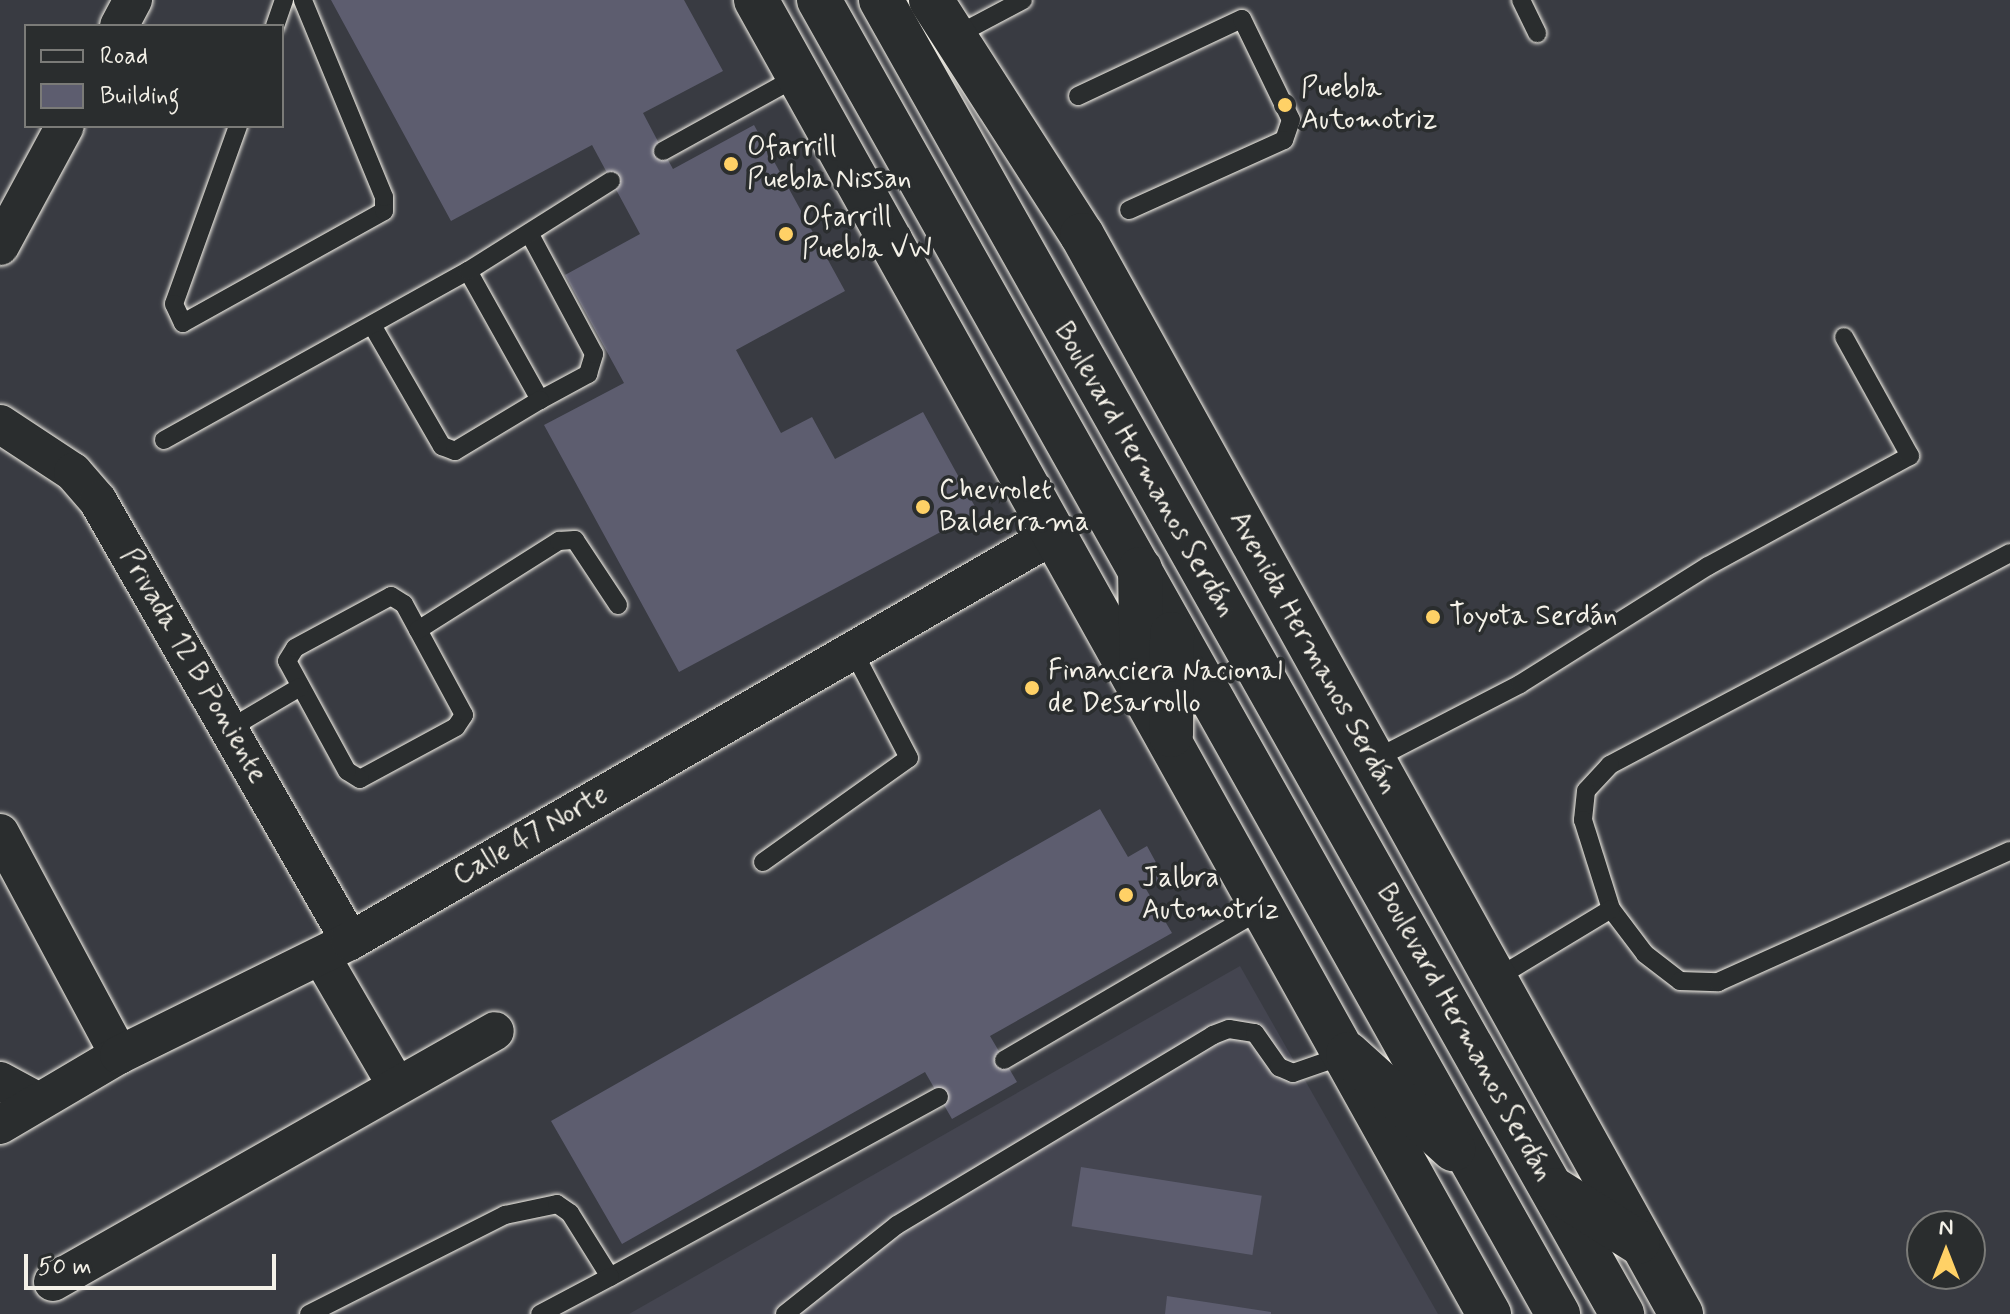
<!DOCTYPE html>
<html>
<head>
<meta charset="utf-8">
<style>
	body { margin:0 }
	#map { position:relative; width:2010px; height:1314px; overflow:hidden; background:#393b42; font-family:Mynerve,sans-serif }
	div>[style] { position:absolute }
	[style*='--x'] { left:calc(var(--x)*1px); top:calc(var(--y)*1px); width:calc(var(--w)*1px); rotate:calc(var(--a)*1deg) }
	.built>* { inset:0; background:#444550 }
	.building>* { inset:0; background:#5d5d6f; transform-origin:0 0 }
	.roads { filter:drop-shadow(0 0 2px #f4f1e8) drop-shadow(0 0 2px #f4f1e8) }
	.service>* { height:18px; margin:-9px; padding:0 9px; transform-origin:9px; border-radius:9px; background:#2a2d2e }
	.minor>* { height:38px; margin:-19px; padding:0 19px; transform-origin:19px; border-radius:19px; background:#2a2d2e }
	.secondary>* { height:44px; margin:-22px; padding:0 22px; transform-origin:22px; border-radius:22px; background:#2a2d2e }
	.primary>* { height:44px; margin:-22px; padding:0 22px; transform-origin:22px; border-radius:22px; background:#2a2d2e }
	.dots>* { width:22px; height:22px; translate:-50% -50%; box-sizing:border-box; border:4px solid #2a2d2e; border-radius:50% }
	span { translate:-50% -50%; white-space:nowrap; text-align:center; line-height:1.15; -webkit-text-stroke:7px #2a2d2e; paint-order:stroke }
	.poi-label { font-size:28px; color:#f4f1e8 }
	.left { translate:0 -50%; text-align:left }
	.street-label { font-size:28px; color:#f4f1e8 }
	.legend { position:absolute; left:24px; top:24px; width:260px; height:104px; box-sizing:border-box; background:#2a2d2e; border:2px solid #7b7b78; margin:0; padding:10px 14px; list-style:none; font-size:24px; color:#f4f1e8 }
	.legend li { display:flex; align-items:center; gap:16px; height:40px }
	.legend b { width:40px; border:2px solid #7b7b78 }
	.north { position:absolute; left:1906px; top:1210px; width:80px; height:80px; box-sizing:border-box; background:#2a2d2e; border:2px solid #7b7b78; border-radius:50%; rotate:0deg; font-size:22px; font-weight:700; line-height:32px; text-align:center; color:#f4f1e8 }
	.north::after { content:''; display:block; margin:auto; width:28px; height:36px; background:#ffd166; clip-path:polygon(50% 0,100% 100%,50% 72%,0 100%) }
	.scale { position:absolute; left:24px; top:1254px; width:252px; height:36px; box-sizing:border-box; border:4px solid #f4f1e8; border-top:0; padding-left:10px; font-size:24px; line-height:28px; white-space:nowrap; color:#f4f1e8; -webkit-text-stroke:6px #2a2d2e; paint-order:stroke }
</style>
</head>
<body>
<div id="map">
	<div class="built">
		<div style="clip-path:polygon(1240px 966px,1438px 1314px,629px 1314px)"></div>
	</div>
	<div class="building">
		<div style="clip-path:polygon(331px 0,684px 0,723px 71px,643px 113px,663px 151px,673px 169px,754px 125px,845px 291px,736px 350px,781px 433px,812px 417px,835px 459px,923px 412px,978px 512px,679px 672px,544px 425px,624px 383px,565px 275px,640px 234px,592px 145px,451px 221px)"></div>
		<div style="clip-path:polygon(1100px 809px,1128px 857px,1147px 846px,1165px 879px,1146px 889px,1172px 933px,990px 1036px,1017px 1082px,952px 1119px,925px 1072px,622px 1244px,551px 1121px)"></div>
		<div style="left:1081px;top:1167px;width:183px;height:60px;rotate:9deg"></div>
		<div style="clip-path:polygon(1167px 1296px,1271px 1312px,1271px 1314px,1165px 1314px)"></div>
	</div>
	<div class="roads">
		<div class="service">
			<div style="--x:1521;--y:0;--w:37;--a:64"></div>
			<div style="--x:275;--y:26;--w:28;--a:-71"></div>
			<div style="--x:955;--y:36;--w:77;--a:-27.9"></div>
			<div style="--x:1078;--y:96;--w:181;--a:-25.2"></div>
			<div style="--x:1242;--y:19;--w:112;--a:64.1"></div>
			<div style="--x:1291;--y:120;--w:21;--a:109"></div>
			<div style="--x:1284;--y:140;--w:170;--a:155.7"></div>
			<div style="--x:238;--y:126;--w:189;--a:109.8"></div>
			<div style="--x:174;--y:304;--w:21;--a:65"></div>
			<div style="--x:183;--y:323;--w:230;--a:-29.1"></div>
			<div style="--x:384;--y:211;--w:14;--a:-90"></div>
			<div style="--x:384;--y:197;--w:213;--a:-112.4"></div>
			<div style="--x:663;--y:151;--w:155;--a:-28.9"></div>
			<div style="--x:468;--y:271;--w:148;--a:60.8"></div>
			<div style="--x:540;--y:400;--w:55;--a:-28.4"></div>
			<div style="--x:588;--y:374;--w:21;--a:-73"></div>
			<div style="--x:594;--y:354;--w:137;--a:-118.2"></div>
			<div style="--x:372;--y:325;--w:140;--a:60"></div>
			<div style="--x:442;--y:446;--w:14;--a:21"></div>
			<div style="--x:455;--y:451;--w:99;--a:-31"></div>
			<div style="--x:164;--y:440;--w:348;--a:-29.1"></div>
			<div style="--x:468;--y:271;--w:169;--a:-32.2"></div>
			<div style="--x:2010;--y:553;--w:453;--a:152.1"></div>
			<div style="--x:1610;--y:765;--w:35;--a:133"></div>
			<div style="--x:1586;--y:791;--w:29;--a:96"></div>
			<div style="--x:1583;--y:820;--w:93;--a:72.5"></div>
			<div style="--x:1611;--y:909;--w:56;--a:52.9"></div>
			<div style="--x:1645;--y:954;--w:44;--a:37.6"></div>
			<div style="--x:1680;--y:981;--w:38;--a:2"></div>
			<div style="--x:1718;--y:982;--w:320;--a:-24.2"></div>
			<div style="--x:391;--y:596;--w:15;--a:32"></div>
			<div style="--x:404;--y:604;--w:126;--a:61.6"></div>
			<div style="--x:464;--y:715;--w:14;--a:124"></div>
			<div style="--x:456;--y:727;--w:109;--a:151.6"></div>
			<div style="--x:360;--y:779;--w:15;--a:-148"></div>
			<div style="--x:347;--y:771;--w:125;--a:-118.6"></div>
			<div style="--x:287;--y:661;--w:15;--a:-58"></div>
			<div style="--x:295;--y:648;--w:109;--a:-28.4"></div>
			<div style="--x:418;--y:630;--w:167;--a:-32.3"></div>
			<div style="--x:559;--y:541;--w:16;--a:-4"></div>
			<div style="--x:575;--y:540;--w:78;--a:56.5"></div>
			<div style="--x:229;--y:729;--w:82;--a:-30.6"></div>
			<div style="--x:1373;--y:760;--w:165;--a:-27.3"></div>
			<div style="--x:1520;--y:684;--w:222;--a:-32.1"></div>
			<div style="--x:1708;--y:566;--w:230;--a:-28.6"></div>
			<div style="--x:1910;--y:456;--w:136;--a:-119"></div>
			<div style="--x:763;--y:862;--w:179;--a:-35.5"></div>
			<div style="--x:909;--y:758;--w:121;--a:-117.6"></div>
			<div style="--x:1495;--y:979;--w:135;--a:-31.1"></div>
			<div style="--x:1004;--y:1060;--w:301;--a:-30.3"></div>
			<div style="--x:610;--y:1277;--w:375;--a:-28.7"></div>
			<div style="--x:309;--y:1314;--w:220;--a:-26.8"></div>
			<div style="--x:505;--y:1215;--w:53;--a:-11.9"></div>
			<div style="--x:557;--y:1204;--w:16;--a:35"></div>
			<div style="--x:570;--y:1213;--w:75;--a:58"></div>
			<div style="--x:610;--y:1277;--w:79;--a:152.1"></div>
			<div style="--x:785;--y:1314;--w:143;--a:-38.5"></div>
			<div style="--x:897;--y:1225;--w:369;--a:-31"></div>
			<div style="--x:1213;--y:1035;--w:17;--a:-21"></div>
			<div style="--x:1229;--y:1029;--w:26;--a:9"></div>
			<div style="--x:1255;--y:1033;--w:42;--a:54.8"></div>
			<div style="--x:1279;--y:1067;--w:15;--a:23"></div>
			<div style="--x:1293;--y:1073;--w:55;--a:-19.1"></div>
		</div>
		<div class="minor">
			<div style="--x:119;--y:26;--w:30;--a:-62"></div>
			<div style="--x:0;--y:246;--w:136;--a:-61.6"></div>
			<div style="--x:0;--y:424;--w:87;--a:33.3"></div>
			<div style="--x:73;--y:472;--w:38;--a:49"></div>
			<div style="--x:98;--y:501;--w:507;--a:60.2"></div>
			<div style="--x:0;--y:833;--w:252;--a:61.8"></div>
			<div style="--x:321;--y:956;--w:147;--a:59.8"></div>
			<div style="--x:0;--y:1081;--w:42;--a:28.4"></div>
			<div style="--x:0;--y:1125;--w:138;--a:-30.5"></div>
			<div style="--x:119;--y:1055;--w:258;--a:-26.3"></div>
			<div style="--x:350;--y:941;--w:814;--a:-30"></div>
			<div style="--x:53;--y:1282;--w:508;--a:-29.59"></div>
		</div>
		<div class="secondary">
			<div style="--x:756;--y:0;--w:1505;--a:60.85"></div>
			<div style="--x:931;--y:0;--w:279;--a:57.3"></div>
			<div style="--x:1082;--y:235;--w:1234;--a:60.96"></div>
		</div>
		<div class="primary">
			<div style="--x:819;--y:0;--w:1508;--a:60.65"></div>
			<div style="--x:881;--y:0;--w:1509;--a:60.58"></div>
			<div style="--x:1140;--y:569;--w:117;--a:89"></div>
			<div style="--x:1171;--y:735;--w:101;--a:-89.4"></div>
			<div style="--x:1348;--y:1054;--w:142;--a:42.1"></div>
			<div style="--x:1555;--y:1190;--w:98;--a:32.1"></div>
		</div>
	</div>
	<div class="dots">
		<div style="left:1285px;top:105px;background:#ffd166"></div>
		<div style="left:731px;top:164px;background:#ffd166"></div>
		<div style="left:786px;top:234px;background:#ffd166"></div>
		<div style="left:923px;top:507px;background:#ffd166"></div>
		<div style="left:1433px;top:617px;background:#ffd166"></div>
		<div style="left:1032px;top:688px;background:#ffd166"></div>
		<div style="left:1126px;top:895px;background:#ffd166"></div>
	</div>
	<div class="poi-label">
		<span class="left" style="left:1301px;top:105px">Puebla<br>Automotriz</span>
		<span class="left" style="left:747px;top:164px">Ofarrill<br>Puebla Nissan</span>
		<span class="left" style="left:802px;top:234px">Ofarrill<br>Puebla VW</span>
		<span class="left" style="left:939px;top:507px">Chevrolet<br>Balderrama</span>
		<span class="left" style="left:1449px;top:617px">Toyota Serdán</span>
		<span class="left" style="left:1048px;top:688px">Financiera Nacional<br>de Desarrollo</span>
		<span class="left" style="left:1142px;top:895px">Jalbra<br>Automotríz</span>
	</div>
	<div class="street-label">
		<span style="left:1144px;top:470px;rotate:60deg">Boulevard Hermanos Serdán</span>
		<span style="left:1313px;top:653px;rotate:61deg">Avenida Hermanos Serdán</span>
		<span style="left:193px;top:666px;rotate:60deg">Privada 12 B Poniente</span>
		<span style="left:531px;top:836px;rotate:-30deg">Calle 47 Norte</span>
		<span style="left:1464px;top:1033px;rotate:61deg">Boulevard Hermanos Serdán</span>
	</div>
	<ul class="legend">
	<li><b style="height:10px;background:#2a2d2e"></b>Road</li>
	<li><b style="height:22px;background:#5d5d6f"></b>Building</li>
	</ul>
	<div class="north">N</div>
	<div class="scale">50 m</div>
</div>
</body>
</html>
